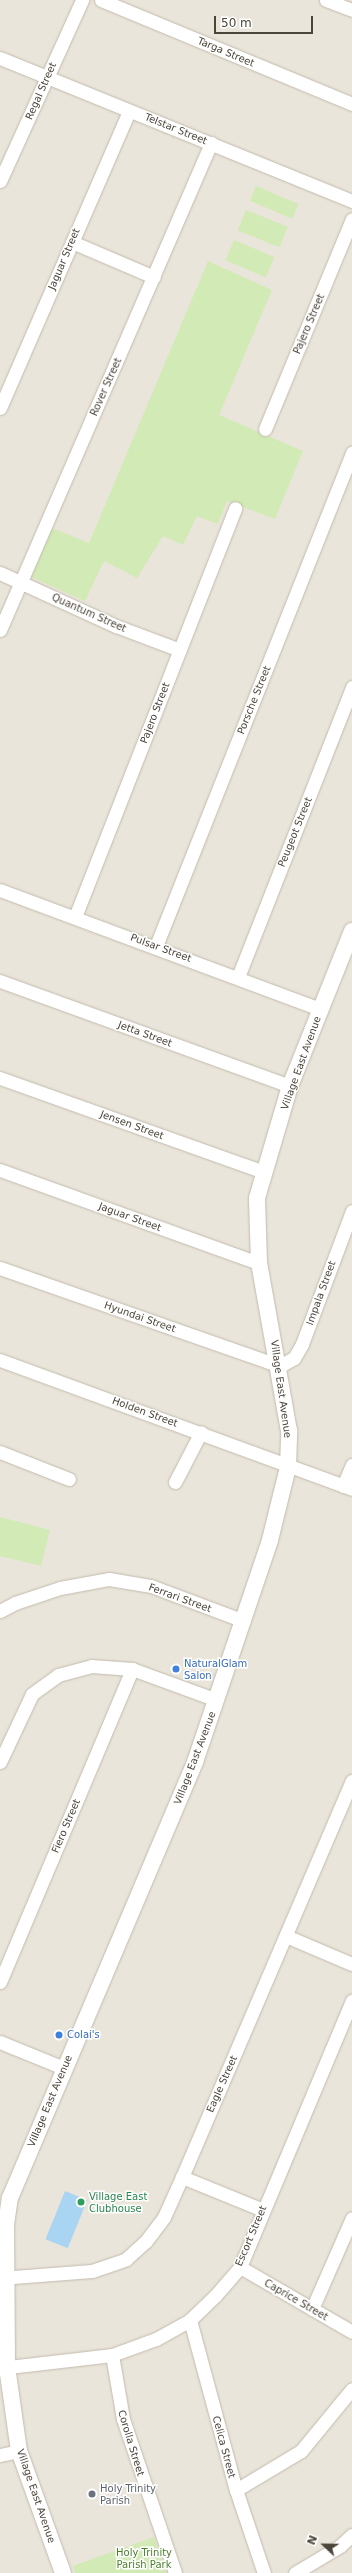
<!DOCTYPE html>
<html>
<head>
<meta charset="utf-8">
<style>
	body { margin:0 }
	#map { position:relative; width:352px; height:2573px; overflow:hidden; background:#f6f3ec; font-family:"DejaVu Sans",sans-serif }
	div>[style] { position:absolute }
	[style*='--x'] { left:calc(var(--x)*1px); top:calc(var(--y)*1px); width:calc(var(--w)*1px); rotate:calc(var(--a)*1deg) }
	.residential>* { inset:0; background:#eae5da; transform-origin:0 0 }
	.green>* { inset:0; background:#d2eab5; transform-origin:0 0 }
	.water>* { inset:0; background:#a9d4f2; transform-origin:0 0 }
	.roads { filter:drop-shadow(0 0 1px #c2bbae) drop-shadow(0 0 1px #c2bbae) }
	.minor>* { height:13px; margin:-6.5px; padding:0 6.5px; transform-origin:6.5px; border-radius:6.5px; background:#fff }
	.tertiary>* { height:16px; margin:-8px; padding:0 8px; transform-origin:8px; border-radius:8px; background:#fff }
	.dots>* { width:11px; height:11px; translate:-50% -50%; box-sizing:border-box; border:2px solid #fff; border-radius:50% }
	span { translate:-50% -50%; white-space:nowrap; text-align:center; line-height:1.15; -webkit-text-stroke:3px #fff; paint-order:stroke }
	.street-label { font-size:10px; color:#4b4439 }
	.shop-label { font-size:10px; color:#366cbe }
	.left { translate:0 -50%; text-align:left }
	.leisure-label { font-size:10px; color:#27864d }
	.worship-label { font-size:10px; color:#5b616d }
	.park-label { font-size:10px; color:#4a7f2a }
	.north { position:absolute; left:304px; top:2525px; width:40px; height:40px; -webkit-text-stroke:3px #fff; paint-order:stroke; rotate:292deg; font-size:11px; font-weight:700; line-height:16px; text-align:center; color:#4b4439 }
	.north::after { content:''; display:block; margin:auto; width:14px; height:18px; background:#4b4439; clip-path:polygon(50% 0,100% 100%,50% 72%,0 100%) }
	.scale { position:absolute; left:214px; top:16px; width:99px; height:18px; box-sizing:border-box; border:2px solid #4b4439; border-top:0; padding-left:5px; font-size:12px; line-height:14px; white-space:nowrap; color:#4b4439; -webkit-text-stroke:3px #fff; paint-order:stroke }
</style>
</head>
<body>
<div id="map">
	<div class="residential">
		<div style="left:0;top:0;width:352px;height:2573px"></div>
	</div>
	<div class="green">
		<div style="left:256px;top:186px;width:46px;height:16px;rotate:23deg"></div>
		<div style="left:246px;top:210px;width:45px;height:22px;rotate:22deg"></div>
		<div style="left:234px;top:240px;width:44px;height:22px;rotate:23deg"></div>
		<div style="clip-path:polygon(208px 261px,272px 290px,219px 415px,303px 451px,275px 519px,227px 501px,218px 524px,197px 516px,183px 545px,163px 536px,137px 578px,104px 561px,85px 601px,31px 577px,52px 528px,89px 543px)"></div>
		<div style="clip-path:polygon(0 1517px,50px 1530px,41px 1566px,0 1556px)"></div>
		<div style="clip-path:polygon(154px 2537px,166px 2573px,75px 2573px,73px 2566px)"></div>
	</div>
	<div class="water">
		<div style="left:65px;top:2191px;width:24px;height:52px;rotate:22deg"></div>
	</div>
	<div class="roads">
		<div class="minor">
			<div style="--x:101;--y:0;--w:272;--a:22.5"></div>
			<div style="--x:326;--y:0;--w:28;--a:21"></div>
			<div style="--x:0;--y:58;--w:380;--a:22.1"></div>
			<div style="--x:0;--y:181;--w:199;--a:-65.6"></div>
			<div style="--x:72;--y:242;--w:89;--a:23.1"></div>
			<div style="--x:0;--y:408;--w:324;--a:-66.5"></div>
			<div style="--x:265;--y:429;--w:227;--a:-67.5"></div>
			<div style="--x:0;--y:573;--w:128;--a:24.6"></div>
			<div style="--x:116;--y:626;--w:68;--a:20.6"></div>
			<div style="--x:0;--y:630;--w:531;--a:-66.57"></div>
			<div style="--x:0;--y:890;--w:341;--a:20.4"></div>
			<div style="--x:75;--y:917;--w:439;--a:-68.6"></div>
			<div style="--x:156;--y:946;--w:531;--a:-68.32"></div>
			<div style="--x:238;--y:977;--w:312;--a:-68.5"></div>
			<div style="--x:0;--y:981;--w:308;--a:19.9"></div>
			<div style="--x:0;--y:1078;--w:280;--a:19.6"></div>
			<div style="--x:0;--y:1170;--w:275;--a:19.8"></div>
			<div style="--x:0;--y:1268;--w:297;--a:19.3"></div>
			<div style="--x:280;--y:1366;--w:16;--a:-30"></div>
			<div style="--x:294;--y:1358;--w:16;--a:-60"></div>
			<div style="--x:302;--y:1344;--w:142;--a:-69.4"></div>
			<div style="--x:0;--y:1360;--w:375;--a:20.1"></div>
			<div style="--x:0;--y:1452;--w:74;--a:21.4"></div>
			<div style="--x:175;--y:1482;--w:56;--a:-62.5"></div>
			<div style="--x:343;--y:1486;--w:23;--a:-67"></div>
			<div style="--x:0;--y:1611;--w:17;--a:-28"></div>
			<div style="--x:15;--y:1603;--w:47;--a:-18.4"></div>
			<div style="--x:60;--y:1588;--w:50;--a:-10.4"></div>
			<div style="--x:109;--y:1579;--w:43;--a:9.5"></div>
			<div style="--x:151;--y:1586;--w:99;--a:20.6"></div>
			<div style="--x:0;--y:1762;--w:75;--a:-64.8"></div>
			<div style="--x:32;--y:1694;--w:32;--a:-36"></div>
			<div style="--x:58;--y:1675;--w:34;--a:-15"></div>
			<div style="--x:91;--y:1666;--w:41;--a:4.2"></div>
			<div style="--x:132;--y:1669;--w:90;--a:20"></div>
			<div style="--x:286;--y:1936;--w:72;--a:23"></div>
			<div style="--x:0;--y:1982;--w:340;--a:-67.1"></div>
			<div style="--x:0;--y:2042;--w:69;--a:22.1"></div>
			<div style="--x:182;--y:2177;--w:87;--a:22.2"></div>
			<div style="--x:240;--y:2267;--w:129;--a:30.1"></div>
			<div style="--x:0;--y:2278;--w:92;--a:-4.4"></div>
			<div style="--x:92;--y:2271;--w:36;--a:-19"></div>
			<div style="--x:126;--y:2259;--w:27;--a:-42"></div>
			<div style="--x:146;--y:2241;--w:30;--a:-53"></div>
			<div style="--x:164;--y:2217;--w:44;--a:-65.8"></div>
			<div style="--x:182;--y:2177;--w:431;--a:-66.8"></div>
			<div style="--x:312;--y:2309;--w:99;--a:-66.3"></div>
			<div style="--x:190;--y:2320;--w:176;--a:74.9"></div>
			<div style="--x:236;--y:2490;--w:88;--a:71.4"></div>
			<div style="--x:112;--y:2355;--w:65;--a:80.2"></div>
			<div style="--x:123;--y:2419;--w:163;--a:71.3"></div>
			<div style="--x:0;--y:2368;--w:113;--a:-6.6"></div>
			<div style="--x:112;--y:2355;--w:47;--a:-20"></div>
			<div style="--x:156;--y:2339;--w:39;--a:-29"></div>
			<div style="--x:190;--y:2320;--w:35;--a:-44"></div>
			<div style="--x:215;--y:2296;--w:38;--a:-49"></div>
			<div style="--x:240;--y:2267;--w:289;--a:-67.2"></div>
			<div style="--x:0;--y:2455;--w:19;--a:-12"></div>
			<div style="--x:236;--y:2490;--w:76;--a:-31"></div>
			<div style="--x:301;--y:2451;--w:80;--a:-50.6"></div>
			<div style="--x:295;--y:2573;--w:52;--a:-31"></div>
			<div style="--x:340;--y:2546;--w:16;--a:-43"></div>
		</div>
		<div class="tertiary">
			<div style="--x:63;--y:2573;--w:130;--a:-109.8"></div>
			<div style="--x:19;--y:2451;--w:85;--a:-98.1"></div>
			<div style="--x:7;--y:2367;--w:142;--a:-90.4"></div>
			<div style="--x:6;--y:2225;--w:27;--a:-82"></div>
			<div style="--x:10;--y:2198;--w:474;--a:-67"></div>
			<div style="--x:195;--y:1762;--w:234;--a:-71.3"></div>
			<div style="--x:270;--y:1540;--w:75;--a:-76.1"></div>
			<div style="--x:288;--y:1467;--w:36;--a:-88"></div>
			<div style="--x:289;--y:1431;--w:171;--a:-100.1"></div>
			<div style="--x:259;--y:1263;--w:65;--a:-91.8"></div>
			<div style="--x:257;--y:1198;--w:117;--a:-73.6"></div>
			<div style="--x:290;--y:1086;--w:167;--a:-68.2"></div>
		</div>
	</div>
	<div class="dots">
		<div style="left:176px;top:1669px;background:#3f7fe0"></div>
		<div style="left:59px;top:2035px;background:#3f7fe0"></div>
		<div style="left:81px;top:2202px;background:#2e9e5b"></div>
		<div style="left:92px;top:2494px;background:#6b7280"></div>
	</div>
	<div class="street-label">
		<span style="left:226px;top:52px;rotate:23deg">Targa Street</span>
		<span style="left:41px;top:91px;rotate:-66deg">Regal Street</span>
		<span style="left:176px;top:129px;rotate:22deg">Telstar Street</span>
		<span style="left:64px;top:259px;rotate:-67deg">Jaguar Street</span>
		<span style="left:309px;top:324px;rotate:-67deg">Pajero Street</span>
		<span style="left:106px;top:387px;rotate:-66deg">Rover Street</span>
		<span style="left:89px;top:613px;rotate:24deg">Quantum Street</span>
		<span style="left:254px;top:700px;rotate:-68deg">Porsche Street</span>
		<span style="left:155px;top:713px;rotate:-69deg">Pajero Street</span>
		<span style="left:295px;top:832px;rotate:-68deg">Peugeot Street</span>
		<span style="left:161px;top:948px;rotate:20deg">Pulsar Street</span>
		<span style="left:145px;top:1034px;rotate:20deg">Jetta Street</span>
		<span style="left:301px;top:1063px;rotate:-70deg">Village East Avenue</span>
		<span style="left:132px;top:1125px;rotate:20deg">Jensen Street</span>
		<span style="left:130px;top:1217px;rotate:20deg">Jaguar Street</span>
		<span style="left:321px;top:1293px;rotate:-70deg">Impala Street</span>
		<span style="left:140px;top:1317px;rotate:19deg">Hyundai Street</span>
		<span style="left:281px;top:1389px;rotate:82deg">Village East Avenue</span>
		<span style="left:145px;top:1412px;rotate:20deg">Holden Street</span>
		<span style="left:180px;top:1598px;rotate:20deg">Ferrari Street</span>
		<span style="left:195px;top:1758px;rotate:-69deg">Village East Avenue</span>
		<span style="left:66px;top:1826px;rotate:-67deg">Fiero Street</span>
		<span style="left:222px;top:2084px;rotate:-66deg">Eagle Street</span>
		<span style="left:50px;top:2101px;rotate:-67deg">Village East Avenue</span>
		<span style="left:251px;top:2236px;rotate:-67deg">Escort Street</span>
		<span style="left:296px;top:2300px;rotate:30deg">Caprice Street</span>
		<span style="left:131px;top:2443px;rotate:73deg">Corolla Street</span>
		<span style="left:224px;top:2447px;rotate:75deg">Celica Street</span>
		<span style="left:36px;top:2496px;rotate:71deg">Village East Avenue</span>
	</div>
	<div class="shop-label">
		<span class="left" style="left:184px;top:1669px">NaturalGlam<br>Salon</span>
		<span class="left" style="left:67px;top:2035px">Colai's</span>
	</div>
	<div class="leisure-label">
		<span class="left" style="left:89px;top:2202px">Village East<br>Clubhouse</span>
	</div>
	<div class="worship-label">
		<span class="left" style="left:100px;top:2494px">Holy Trinity<br>Parish</span>
	</div>
	<div class="park-label">
		<span style="left:144px;top:2558px">Holy Trinity<br>Parish Park</span>
	</div>
	<div class="north">N</div>
	<div class="scale">50 m</div>
</div>
</body>
</html>
